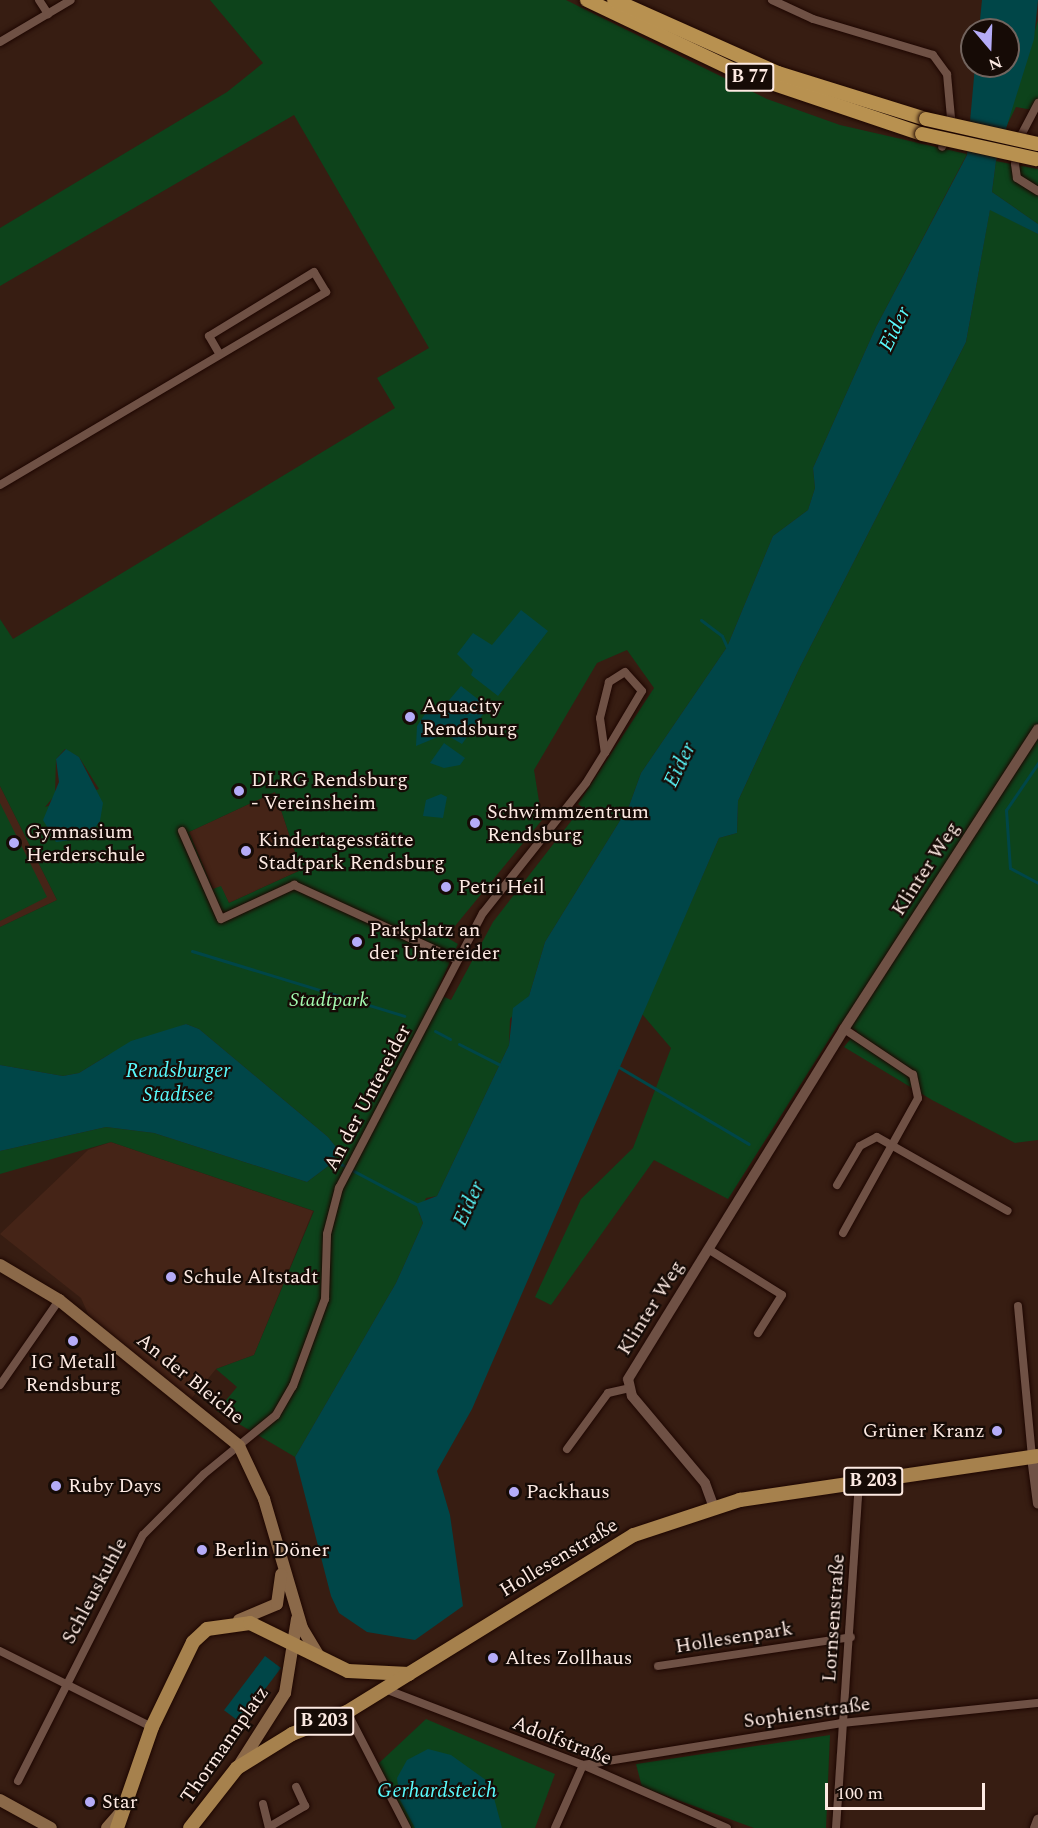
<!DOCTYPE html>
<html>
<head>
<meta charset="utf-8">
<style>
	body { margin:0 }
	#map { position:relative; width:1038px; height:1828px; overflow:hidden; background:#371d12; font-family:Spectral,serif }
	div>[style] { position:absolute }
	[style*='--x'] { left:calc(var(--x)*1px); top:calc(var(--y)*1px); width:calc(var(--w)*1px); rotate:calc(var(--a)*1deg) }
	.built>* { inset:0; background:#452417 }
	.green>* { inset:0; background:#0d431b }
	.water>* { inset:0; background:#004648; transform-origin:0 0 }
	.stream>* { height:3px; margin:-1.5px; padding:0 1.5px; transform-origin:1.5px; border-radius:1.5px; background:#004648 }
	.roads { filter:drop-shadow(0 0 2px #1d0601) drop-shadow(0 0 2px #1d0601) }
	.minor>* { height:8px; margin:-4px; padding:0 4px; transform-origin:4px; border-radius:4px; background:#6f5145 }
	.tertiary>* { height:10px; margin:-5px; padding:0 5px; transform-origin:5px; border-radius:5px; background:#6f5145 }
	.secondary>* { height:12px; margin:-6px; padding:0 6px; transform-origin:6px; border-radius:6px; background:#8b6949 }
	.primary>* { height:14px; margin:-7px; padding:0 7px; transform-origin:7px; border-radius:7px; background:#a6814d }
	.trunk>* { height:14px; margin:-7px; padding:0 7px; transform-origin:7px; border-radius:7px; background:#b89150 }
	.bridges { filter:drop-shadow(0 0 2px #1d0601) drop-shadow(0 0 2px #1d0601) }
	.trunk-bridge>* { height:14px; margin:-7px; padding:0 7px; transform-origin:7px; border-radius:7px; background:#b89150 }
	.dots>* { width:16px; height:16px; translate:-50% -50%; box-sizing:border-box; border:3px solid #160b06; border-radius:50% }
	span { translate:-50% -50%; white-space:nowrap; text-align:center; line-height:1.15; -webkit-text-stroke:4.5px #160b06; paint-order:stroke }
	.shield-label span { padding:2px 4px; background:#160b06; border:2px solid; border-radius:4px; -webkit-text-stroke-width:0 }
	.shield-label { font-size:18px; color:#fdeae3; font-weight:700 }
	.poi-label { font-size:20px; color:#fdeae3 }
	.left { translate:0 -50%; text-align:left }
	.right { translate:-100% -50%; text-align:right }
	.street-label { font-size:20px; color:#fdeae3 }
	.park-label { font-size:20px; color:#a4fbb0; font-style:italic }
	.water-label { font-size:21px; color:#59fafd; font-style:italic }
	.north { position:absolute; left:960px; top:18px; width:60px; height:60px; box-sizing:border-box; background:#160b06; border:2px solid #72645e; border-radius:50%; rotate:161deg; font-size:16px; font-weight:700; line-height:24px; text-align:center; color:#fdeae3 }
	.north::after { content:''; display:block; margin:auto; width:21px; height:27px; background:#b5acf8; clip-path:polygon(50% 0,100% 100%,50% 72%,0 100%) }
	.scale { position:absolute; left:825px; top:1783px; width:160px; height:27px; box-sizing:border-box; border:3px solid #fdeae3; border-top:0; padding-left:8px; font-size:18px; line-height:21px; white-space:nowrap; color:#fdeae3; -webkit-text-stroke:4px #160b06; paint-order:stroke }
</style>
</head>
<body>
<div id="map">
	<div class="built">
		<div style="clip-path:polygon(0 786px,57px 900px,0 927px)"></div>
		<div style="clip-path:polygon(275px 792px,301px 870px,229px 903px,221px 887px,213px 890px,189px 832px)"></div>
		<div style="clip-path:polygon(111px 1142px,313px 1211px,254px 1355px,216px 1369px,191px 1399px,92px 1323px,81px 1298px,0 1234px,88px 1150px)"></div>
	</div>
	<div class="green">
		<div style="clip-path:polygon(evenodd,210px 0,566px 0,767px 99px,840px 125px,967px 154px,876px 327px,813px 468px,815px 488px,808px 510px,773px 536px,727px 647px,641px 773px,629px 806px,545px 942px,529px 996px,510px 1019px,509px 1045px,437px 1196px,426px 1198px,419px 1213px,423px 1223px,396px 1283px,295px 1457px,217px 1411px,237px 1387px,216px 1369px,254px 1355px,314px 1211px,111px 1142px,0 1174px,0 1151px,106px 1127px,154px 1133px,307px 1182px,335px 1161px,336px 1147px,328px 1137px,199px 1029px,186px 1024px,108px 1055px,79px 1073px,63px 1076px,0 1065px,0 927px,57px 900px,0 786px,0 619px,13px 639px,395px 408px,377px 378px,429px 348px,294px 115px,0 286px,0 228px,227px 92px,263px 63px,210px 0,627px 650px,654px 688px,578px 804px,582px 807px,493px 922px,451px 1000px,436px 993px,458px 944px,446px 937px,542px 820px,534px 770px,597px 663px,627px 650px,210px 0,65px 749px,79px 757px,99px 789px,45px 807px,55px 795px,56px 759px,65px 749px,210px 0,275px 792px,301px 870px,229px 903px,221px 886px,213px 889px,189px 832px,275px 792px)"></div>
		<div style="clip-path:polygon(1038px 20px,1038px 111px,1016px 107px,1006px 127px)"></div>
		<div style="clip-path:polygon(996px 161px,1038px 169px,1038px 224px,992px 192px)"></div>
		<div style="clip-path:polygon(990px 209px,1038px 234px,1038px 1140px,1015px 1143px,932px 1100px,844px 1047px,857px 1031px,839px 1024px,728px 1199px,654px 1160px,551px 1305px,535px 1297px,581px 1199px,633px 1148px,671px 1048px,642px 1014px,719px 838px,737px 833px,738px 801px,799px 669px,966px 342px)"></div>
		<div style="clip-path:polygon(0 803px,47px 897px,0 921px)"></div>
		<div style="clip-path:polygon(426px 1719px,555px 1774px,535px 1828px,411px 1828px,378px 1764px)"></div>
		<div style="clip-path:polygon(830px 1735px,826px 1828px,754px 1828px,642px 1787px,636px 1764px)"></div>
	</div>
	<div class="water">
		<div style="clip-path:polygon(982px 0,1038px 0,1034px 39px,996px 161px,992px 192px,1038px 224px,1038px 234px,990px 210px,966px 342px,799px 669px,738px 801px,737px 833px,719px 838px,472px 1409px,437px 1471px,450px 1515px,463px 1606px,415px 1640px,367px 1632px,339px 1613px,331px 1596px,295px 1457px,396px 1283px,423px 1223px,416px 1204px,437px 1196px,509px 1045px,513px 1008px,529px 996px,545px 942px,629px 806px,641px 773px,727px 647px,773px 536px,808px 510px,815px 488px,813px 468px,876px 327px,967px 155px,975px 66px,1008px 66px,1008px 30px,979px 30px)"></div>
		<div style="clip-path:polygon(521px 610px,548px 631px,498px 696px,471px 675px,473px 670px,457px 654px,473px 633px,492px 645px)"></div>
		<div style="clip-path:polygon(461px 686px,488px 707px,462px 744px,445px 734px,416px 746px,417px 726px,425px 714px,445px 705px)"></div>
		<div style="clip-path:polygon(444px 743px,465px 758px,460px 765px,444px 768px,430px 763px)"></div>
		<div style="clip-path:polygon(66px 749px,79px 757px,103px 803px,100px 821px,87px 838px,56px 842px,43px 820px,59px 782px,56px 759px)"></div>
		<div style="clip-path:polygon(441px 794px,447px 797px,443px 818px,423px 816px,426px 800px)"></div>
		<div style="clip-path:polygon(186px 1024px,199px 1029px,328px 1137px,336px 1147px,335px 1161px,307px 1182px,154px 1133px,106px 1127px,0 1151px,0 1065px,63px 1076px,79px 1073px,131px 1041px)"></div>
		<div style="left:265px;top:1656px;width:20px;height:68px;rotate:37deg"></div>
		<div style="clip-path:polygon(428px 1749px,451px 1755px,490px 1783px,502px 1828px,415px 1828px,400px 1800px,397px 1778px,407px 1760px)"></div>
	</div>
	<div class="stream">
		<div style="--x:701;--y:620;--w:26;--a:37"></div>
		<div style="--x:722;--y:636;--w:12;--a:66"></div>
		<div style="--x:1038;--y:763;--w:57;--a:124.2"></div>
		<div style="--x:1006;--y:810;--w:58;--a:86.1"></div>
		<div style="--x:1010;--y:868;--w:32;--a:28"></div>
		<div style="--x:192;--y:951;--w:222;--a:17"></div>
		<div style="--x:435;--y:1031;--w:17;--a:28"></div>
		<div style="--x:459;--y:1044;--w:46;--a:27.1"></div>
		<div style="--x:617;--y:1066;--w:153;--a:30.6"></div>
		<div style="--x:335;--y:1161;--w:92;--a:28"></div>
	</div>
	<div class="roads">
		<div class="minor">
			<div style="--x:39;--y:0;--w:17;--a:57"></div>
			<div style="--x:772;--y:0;--w:45;--a:24.9"></div>
			<div style="--x:813;--y:19;--w:125;--a:16.7"></div>
			<div style="--x:933;--y:55;--w:24;--a:54"></div>
			<div style="--x:947;--y:74;--w:44;--a:84.8"></div>
			<div style="--x:951;--y:118;--w:30;--a:107"></div>
			<div style="--x:0;--y:42;--w:82;--a:-30.6"></div>
			<div style="--x:1038;--y:103;--w:45;--a:117.7"></div>
			<div style="--x:1017;--y:143;--w:21;--a:95"></div>
			<div style="--x:1015;--y:164;--w:14;--a:82"></div>
			<div style="--x:1017;--y:178;--w:25;--a:32"></div>
			<div style="--x:0;--y:485;--w:379;--a:-30.6"></div>
			<div style="--x:326;--y:292;--w:23;--a:-121"></div>
			<div style="--x:314;--y:272;--w:123;--a:148.6"></div>
			<div style="--x:209;--y:336;--w:20;--a:60"></div>
			<div style="--x:182;--y:831;--w:96;--a:66.1"></div>
			<div style="--x:221;--y:919;--w:81;--a:-25"></div>
			<div style="--x:294;--y:885;--w:178;--a:24.6"></div>
			<div style="--x:837;--y:1185;--w:45;--a:-59.5"></div>
			<div style="--x:860;--y:1146;--w:19;--a:-28"></div>
			<div style="--x:877;--y:1137;--w:150;--a:29.5"></div>
			<div style="--x:843;--y:1233;--w:154;--a:-60.9"></div>
			<div style="--x:918;--y:1098;--w:24;--a:-102"></div>
			<div style="--x:913;--y:1075;--w:83;--a:-146.3"></div>
			<div style="--x:708;--y:1249;--w:87;--a:31.9"></div>
			<div style="--x:782;--y:1295;--w:45;--a:122.3"></div>
			<div style="--x:1018;--y:1306;--w:152;--a:84.7"></div>
			<div style="--x:0;--y:1385;--w:103;--a:-55.2"></div>
			<div style="--x:567;--y:1449;--w:69;--a:-53.8"></div>
			<div style="--x:608;--y:1393;--w:22;--a:-13"></div>
			<div style="--x:0;--y:1651;--w:170;--a:26.6"></div>
			<div style="--x:658;--y:1666;--w:195;--a:-8.5"></div>
			<div style="--x:385;--y:1689;--w:212;--a:21"></div>
			<div style="--x:583;--y:1765;--w:157;--a:23.6"></div>
			<div style="--x:347;--y:1712;--w:131;--a:62.7"></div>
			<div style="--x:583;--y:1765;--w:261;--a:-9.2"></div>
			<div style="--x:841;--y:1723;--w:198;--a:-5.8"></div>
			<div style="--x:18;--y:1781;--w:276;--a:-63.1"></div>
			<div style="--x:143;--y:1535;--w:86;--a:-45"></div>
			<div style="--x:204;--y:1474;--w:93;--a:-39.3"></div>
			<div style="--x:276;--y:1415;--w:34;--a:-60"></div>
			<div style="--x:293;--y:1386;--w:93;--a:-69.8"></div>
			<div style="--x:325;--y:1299;--w:65;--a:-88.2"></div>
			<div style="--x:327;--y:1234;--w:48;--a:-75.4"></div>
			<div style="--x:339;--y:1188;--w:310;--a:-62.4"></div>
			<div style="--x:483;--y:913;--w:166;--a:-51.6"></div>
			<div style="--x:586;--y:783;--w:36;--a:-58"></div>
			<div style="--x:605;--y:753;--w:72;--a:-59.2"></div>
			<div style="--x:642;--y:691;--w:25;--a:-132"></div>
			<div style="--x:625;--y:672;--w:19;--a:148"></div>
			<div style="--x:609;--y:682;--w:37;--a:104"></div>
			<div style="--x:600;--y:718;--w:35;--a:82"></div>
			<div style="--x:263;--y:1804;--w:25;--a:76"></div>
			<div style="--x:269;--y:1827;--w:42;--a:-30.3"></div>
			<div style="--x:305;--y:1806;--w:21;--a:-115"></div>
			<div style="--x:555;--y:1828;--w:69;--a:-66"></div>
			<div style="--x:836;--y:1828;--w:346;--a:-86.2"></div>
		</div>
		<div class="tertiary">
			<div style="--x:1032;--y:1457;--w:47;--a:82.7"></div>
			<div style="--x:713;--y:1505;--w:23;--a:-110"></div>
			<div style="--x:705;--y:1483;--w:114;--a:-130"></div>
			<div style="--x:632;--y:1396;--w:17;--a:-103"></div>
			<div style="--x:628;--y:1379;--w:411;--a:-58.3"></div>
			<div style="--x:844;--y:1029;--w:357;--a:-57.1"></div>
			<div style="--x:1035;--y:1828;--w:9;--a:-69"></div>
		</div>
		<div class="secondary">
			<div style="--x:0;--y:1265;--w:69;--a:30.7"></div>
			<div style="--x:59;--y:1300;--w:232;--a:39"></div>
			<div style="--x:239;--y:1446;--w:59;--a:64.7"></div>
			<div style="--x:264;--y:1499;--w:134;--a:73.6"></div>
			<div style="--x:302;--y:1628;--w:31;--a:59"></div>
			<div style="--x:239;--y:1620;--w:41;--a:-22.8"></div>
			<div style="--x:277;--y:1604;--w:30;--a:-82"></div>
			<div style="--x:238;--y:1767;--w:88;--a:-57.6"></div>
			<div style="--x:285;--y:1693;--w:75;--a:-80.8"></div>
			<div style="--x:0;--y:1800;--w:58;--a:28.8"></div>
			<div style="--x:107;--y:1828;--w:20;--a:-49"></div>
		</div>
		<div class="primary">
			<div style="--x:117;--y:1828;--w:107;--a:-70.9"></div>
			<div style="--x:152;--y:1727;--w:94;--a:-64.2"></div>
			<div style="--x:193;--y:1642;--w:19;--a:-43"></div>
			<div style="--x:207;--y:1629;--w:43;--a:-7.9"></div>
			<div style="--x:250;--y:1623;--w:109;--a:26.1"></div>
			<div style="--x:348;--y:1671;--w:61;--a:2.8"></div>
			<div style="--x:190;--y:1828;--w:76;--a:-51.9"></div>
			<div style="--x:237;--y:1768;--w:65;--a:-31.7"></div>
			<div style="--x:292;--y:1734;--w:59;--a:-21.8"></div>
			<div style="--x:347;--y:1712;--w:337;--a:-31.7"></div>
			<div style="--x:634;--y:1535;--w:112;--a:-18.3"></div>
			<div style="--x:740;--y:1500;--w:301;--a:-8.4"></div>
		</div>
		<div class="trunk">
			<div style="--x:587;--y:0;--w:165;--a:25.5"></div>
			<div style="--x:736;--y:71;--w:196;--a:18.7"></div>
			<div style="--x:614;--y:0;--w:180;--a:24"></div>
			<div style="--x:778;--y:73;--w:155;--a:17.3"></div>
		</div>
	</div>
	<div class="bridges">
		<div class="trunk-bridge">
			<div style="--x:926;--y:119;--w:115;--a:12.6"></div>
			<div style="--x:922;--y:134;--w:117;--a:12.4"></div>
		</div>
	</div>
	<div class="dots">
		<div style="left:410px;top:717px;background:#b5acf8"></div>
		<div style="left:239px;top:791px;background:#b5acf8"></div>
		<div style="left:475px;top:823px;background:#b5acf8"></div>
		<div style="left:14px;top:843px;background:#b5acf8"></div>
		<div style="left:246px;top:851px;background:#b5acf8"></div>
		<div style="left:446px;top:887px;background:#b5acf8"></div>
		<div style="left:357px;top:942px;background:#b5acf8"></div>
		<div style="left:171px;top:1277px;background:#b5acf8"></div>
		<div style="left:73px;top:1341px;background:#b5acf8"></div>
		<div style="left:997px;top:1431px;background:#b5acf8"></div>
		<div style="left:56px;top:1486px;background:#b5acf8"></div>
		<div style="left:514px;top:1492px;background:#b5acf8"></div>
		<div style="left:202px;top:1550px;background:#b5acf8"></div>
		<div style="left:493px;top:1658px;background:#b5acf8"></div>
		<div style="left:90px;top:1802px;background:#b5acf8"></div>
	</div>
	<div class="shield-label">
		<span style="left:750px;top:77px">B 77</span>
		<span style="left:873px;top:1481px">B 203</span>
		<span style="left:324px;top:1721px">B 203</span>
	</div>
	<div class="poi-label">
		<span class="left" style="left:422px;top:718px">Aquacity<br>Rendsburg</span>
		<span class="left" style="left:251px;top:792px">DLRG Rendsburg<br>- Vereinsheim</span>
		<span class="left" style="left:487px;top:824px">Schwimmzentrum<br>Rendsburg</span>
		<span class="left" style="left:26px;top:844px">Gymnasium<br>Herderschule</span>
		<span class="left" style="left:258px;top:852px">Kindertagesstätte<br>Stadtpark Rendsburg</span>
		<span class="left" style="left:458px;top:887px">Petri Heil</span>
		<span class="left" style="left:369px;top:942px">Parkplatz an<br>der Untereider</span>
		<span class="left" style="left:183px;top:1277px">Schule Altstadt</span>
		<span style="left:73px;top:1374px">IG Metall<br>Rendsburg</span>
		<span class="right" style="left:985px;top:1431px">Grüner Kranz</span>
		<span class="left" style="left:68px;top:1486px">Ruby Days</span>
		<span class="left" style="left:526px;top:1492px">Packhaus</span>
		<span class="left" style="left:214px;top:1550px">Berlin Döner</span>
		<span class="left" style="left:505px;top:1658px">Altes Zollhaus</span>
		<span class="left" style="left:102px;top:1802px">Star</span>
	</div>
	<div class="street-label">
		<span style="left:926px;top:869px;rotate:-57deg">Klinter Weg</span>
		<span style="left:368px;top:1098px;rotate:-62deg">An der Untereider</span>
		<span style="left:651px;top:1308px;rotate:-58deg">Klinter Weg</span>
		<span style="left:190px;top:1379px;rotate:39deg">An der Bleiche</span>
		<span style="left:559px;top:1558px;rotate:-31deg">Hollesenstraße</span>
		<span style="left:95px;top:1591px;rotate:-62deg">Schleuskuhle</span>
		<span style="left:834px;top:1618px;rotate:-86deg">Lornsenstraße</span>
		<span style="left:734px;top:1638px;rotate:-9deg">Hollesenpark</span>
		<span style="left:807px;top:1713px;rotate:-8deg">Sophienstraße</span>
		<span style="left:562px;top:1741px;rotate:21deg">Adolfstraße</span>
		<span style="left:225px;top:1745px;rotate:-55deg">Thormannplatz</span>
	</div>
	<div class="park-label">
		<span style="left:329px;top:1000px">Stadtpark</span>
	</div>
	<div class="water-label">
		<span style="left:895px;top:329px;rotate:-64deg">Eider</span>
		<span style="left:680px;top:765px;rotate:-64deg">Eider</span>
		<span style="left:178px;top:1083px">Rendsburger<br>Stadtsee</span>
		<span style="left:469px;top:1204px;rotate:-65deg">Eider</span>
		<span style="left:437px;top:1791px">Gerhardsteich</span>
	</div>
	<div class="north">N</div>
	<div class="scale">100 m</div>
</div>
</body>
</html>
